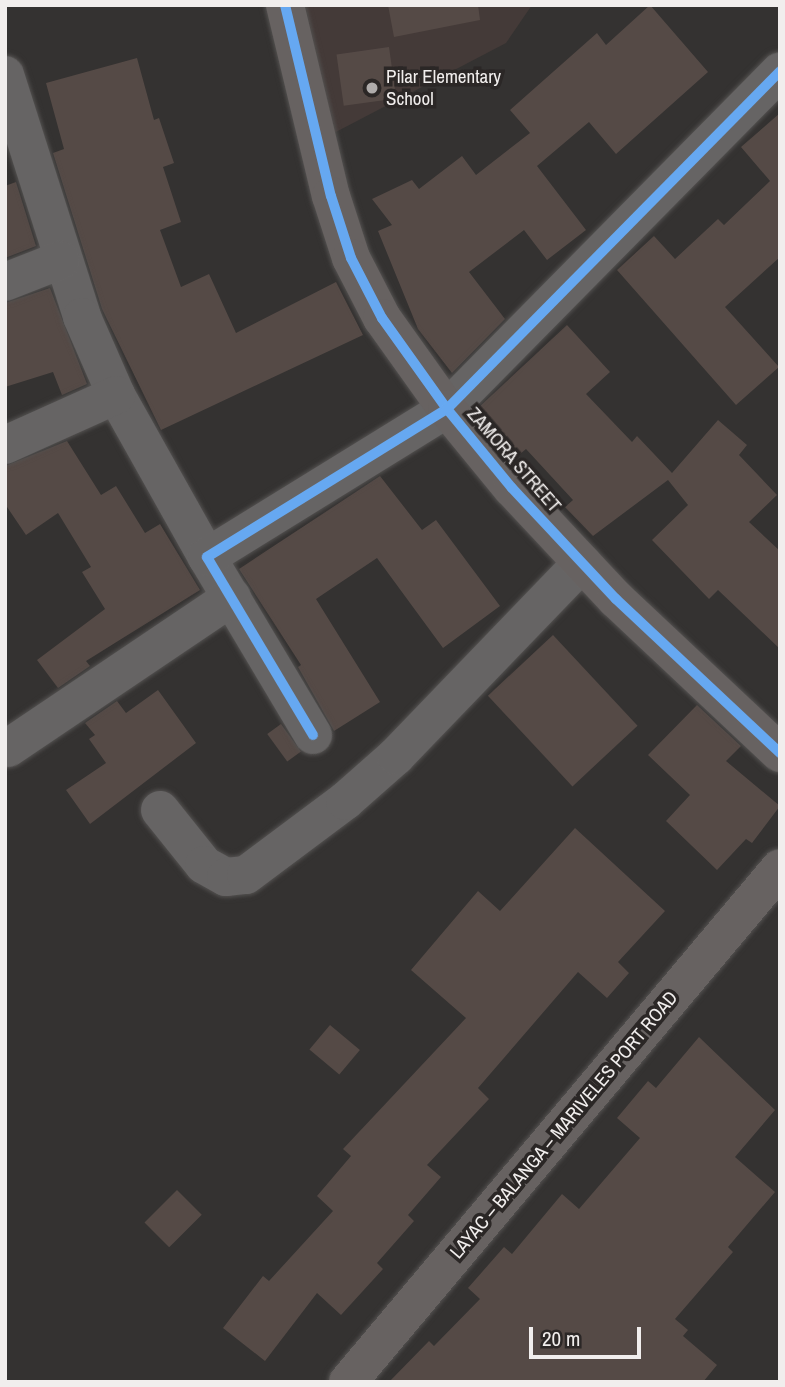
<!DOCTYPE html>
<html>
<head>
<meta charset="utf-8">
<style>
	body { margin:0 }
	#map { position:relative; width:785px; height:1387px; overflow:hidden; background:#343231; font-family:"Archivo Narrow",sans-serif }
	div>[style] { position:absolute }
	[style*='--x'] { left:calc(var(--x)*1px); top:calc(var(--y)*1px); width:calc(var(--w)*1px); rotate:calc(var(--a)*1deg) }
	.built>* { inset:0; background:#443a38 }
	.building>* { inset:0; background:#554a46; transform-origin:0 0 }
	.roads { filter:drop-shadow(0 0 2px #535150) drop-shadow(0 0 2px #535150) }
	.street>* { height:38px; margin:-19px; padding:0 19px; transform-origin:19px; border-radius:19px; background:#666464 }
	.secondary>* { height:38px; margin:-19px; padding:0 19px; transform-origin:19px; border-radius:19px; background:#676261 }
	.cycleway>* { height:10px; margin:-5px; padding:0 5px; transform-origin:5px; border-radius:5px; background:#66a8f1 }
	.dots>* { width:19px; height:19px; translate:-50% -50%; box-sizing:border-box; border:4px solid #2b2726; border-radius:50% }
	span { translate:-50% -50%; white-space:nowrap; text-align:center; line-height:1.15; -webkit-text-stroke:7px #2b2726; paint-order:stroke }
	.poi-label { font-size:19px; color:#f1eeed }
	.left { translate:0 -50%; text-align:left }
	.street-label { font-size:19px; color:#f1eeed }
	.frame { position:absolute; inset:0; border:7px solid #f1eeed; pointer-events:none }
	.scale { position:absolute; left:529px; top:1327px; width:112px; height:32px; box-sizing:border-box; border:4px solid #f1eeed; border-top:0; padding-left:9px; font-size:21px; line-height:24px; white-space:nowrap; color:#f1eeed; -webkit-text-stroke:5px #2b2726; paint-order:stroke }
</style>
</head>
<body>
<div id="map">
	<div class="built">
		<div style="clip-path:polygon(305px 5px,532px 5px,506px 43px,334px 133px)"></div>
	</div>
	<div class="building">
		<div style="clip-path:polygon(388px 5px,478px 5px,480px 20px,394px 37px)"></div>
		<div style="clip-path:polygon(650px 5px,708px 72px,616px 154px,589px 122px,537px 166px,586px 230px,547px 260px,524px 230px,469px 272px,505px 319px,452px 373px,418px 329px,378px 231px,392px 225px,372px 199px,412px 180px,419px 189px,462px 156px,476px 175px,530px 133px,510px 110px,597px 33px,606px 45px)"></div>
		<div style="left:389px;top:47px;width:52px;height:53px;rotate:82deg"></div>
		<div style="clip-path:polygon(137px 58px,154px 120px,159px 118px,174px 163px,163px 167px,181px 222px,160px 230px,181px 287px,209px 274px,236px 333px,336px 282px,363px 335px,161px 430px,102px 309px,53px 153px,64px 149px,46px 83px)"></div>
		<div style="clip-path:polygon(780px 113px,780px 257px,725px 307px,779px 367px,736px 405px,617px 270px,654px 236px,675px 259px,718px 219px,724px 225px,770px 181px,741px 147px)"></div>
		<div style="clip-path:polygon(16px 182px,36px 246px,5px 258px,5px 186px)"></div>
		<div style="clip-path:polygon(50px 288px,87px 384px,62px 395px,53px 372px,5px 387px,5px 303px)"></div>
		<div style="clip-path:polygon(567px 325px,610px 372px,586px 394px,632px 442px,637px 436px,672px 473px,718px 420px,747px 445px,739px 455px,777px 495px,749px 522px,780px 551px,780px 649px,718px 590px,709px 599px,652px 540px,688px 505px,668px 480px,593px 536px,565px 507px,573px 500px,526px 449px,520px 454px,478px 408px)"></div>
		<div style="clip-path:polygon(67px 441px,101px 495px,116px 486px,145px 533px,160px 524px,200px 590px,86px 661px,90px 666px,58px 688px,37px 660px,105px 609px,82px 572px,91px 567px,58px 513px,26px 535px,5px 504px,5px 466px)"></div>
		<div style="clip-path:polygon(380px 476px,422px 530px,436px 520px,500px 606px,443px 648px,377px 558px,316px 599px,380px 702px,334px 731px,298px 667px,301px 665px,239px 569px)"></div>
		<div style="left:553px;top:635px;width:124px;height:89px;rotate:47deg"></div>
		<div style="clip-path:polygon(158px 690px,196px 743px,90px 824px,66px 790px,106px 763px,89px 739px,95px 735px,85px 723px,117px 701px,126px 713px)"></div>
		<div style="clip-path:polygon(697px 705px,741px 746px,726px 761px,780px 806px,752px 843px,746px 839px,717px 870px,666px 821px,690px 795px,648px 755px)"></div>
		<div style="left:281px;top:724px;width:34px;height:17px;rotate:54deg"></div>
		<div style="clip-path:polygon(575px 828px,665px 911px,618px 962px,629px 973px,607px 998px,578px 972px,478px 1088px,489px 1099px,427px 1165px,441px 1177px,408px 1215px,414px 1221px,377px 1263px,383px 1269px,341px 1315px,317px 1293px,265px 1361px,223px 1328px,263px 1276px,269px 1281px,333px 1211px,317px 1196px,351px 1156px,343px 1149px,466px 1018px,411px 970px,478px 891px,500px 911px)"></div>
		<div style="left:330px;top:1025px;width:39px;height:32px;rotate:40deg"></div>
		<div style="clip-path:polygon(699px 1037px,775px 1110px,735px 1157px,775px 1192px,728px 1247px,733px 1252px,675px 1319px,688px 1330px,683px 1336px,717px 1365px,703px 1382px,389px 1382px,429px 1341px,434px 1346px,480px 1299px,468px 1288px,504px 1247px,512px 1254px,562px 1194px,579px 1209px,640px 1138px,617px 1118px,648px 1081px,656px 1088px)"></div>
		<div style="left:177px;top:1190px;width:35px;height:46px;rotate:45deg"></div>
	</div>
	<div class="roads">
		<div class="street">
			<div style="--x:5;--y:75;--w:254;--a:72.3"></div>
			<div style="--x:82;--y:317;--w:85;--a:66.4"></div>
			<div style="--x:116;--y:395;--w:186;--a:60.7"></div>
			<div style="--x:5;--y:282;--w:60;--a:-21.4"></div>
			<div style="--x:5;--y:445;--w:122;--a:-24.2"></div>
			<div style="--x:313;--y:735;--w:207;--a:-120.8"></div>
			<div style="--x:207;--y:557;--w:282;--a:-31.7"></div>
			<div style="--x:447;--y:409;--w:474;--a:-45.4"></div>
			<div style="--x:8;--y:748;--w:270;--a:-34"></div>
			<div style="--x:160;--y:810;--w:70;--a:51.3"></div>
			<div style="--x:204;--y:865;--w:25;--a:29"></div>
			<div style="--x:226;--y:877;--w:20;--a:-6"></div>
			<div style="--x:246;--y:875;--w:124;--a:-36.8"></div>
			<div style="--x:345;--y:801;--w:68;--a:-41.4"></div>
			<div style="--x:396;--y:756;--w:268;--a:-46.1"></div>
		</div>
		<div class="secondary">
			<div style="--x:285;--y:5;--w:196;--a:76.5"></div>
			<div style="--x:331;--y:196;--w:65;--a:72.1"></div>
			<div style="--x:351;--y:258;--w:68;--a:62.7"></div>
			<div style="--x:382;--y:318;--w:112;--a:54.5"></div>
			<div style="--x:447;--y:409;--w:102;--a:50.6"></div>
			<div style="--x:512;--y:488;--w:152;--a:46.9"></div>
			<div style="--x:616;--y:599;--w:225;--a:43.2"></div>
			<div style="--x:348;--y:1382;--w:671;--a:-49.95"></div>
		</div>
	</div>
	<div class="cycleway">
		<div style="--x:285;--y:5;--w:196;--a:76.5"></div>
		<div style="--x:331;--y:196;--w:65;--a:72.1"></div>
		<div style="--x:351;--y:258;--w:68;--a:62.7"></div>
		<div style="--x:382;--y:318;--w:112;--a:54.5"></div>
		<div style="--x:447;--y:409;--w:102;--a:50.6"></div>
		<div style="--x:512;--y:488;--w:152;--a:46.9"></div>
		<div style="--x:616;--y:599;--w:225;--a:43.2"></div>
		<div style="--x:313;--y:735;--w:207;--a:-120.8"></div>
		<div style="--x:207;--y:557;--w:282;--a:-31.7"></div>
		<div style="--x:447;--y:409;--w:474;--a:-45.4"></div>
	</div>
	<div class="dots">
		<div style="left:372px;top:88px;background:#afacab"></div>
	</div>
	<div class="poi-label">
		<span class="left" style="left:386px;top:88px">Pilar Elementary<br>School</span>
	</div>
	<div class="street-label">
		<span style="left:514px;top:460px;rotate:49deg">ZAMORA STREET</span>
		<span style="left:564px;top:1125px;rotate:-50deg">LAYAC – BALANGA – MARIVELES PORT ROAD</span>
	</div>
	<div class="frame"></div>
	<div class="scale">20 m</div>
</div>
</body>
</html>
